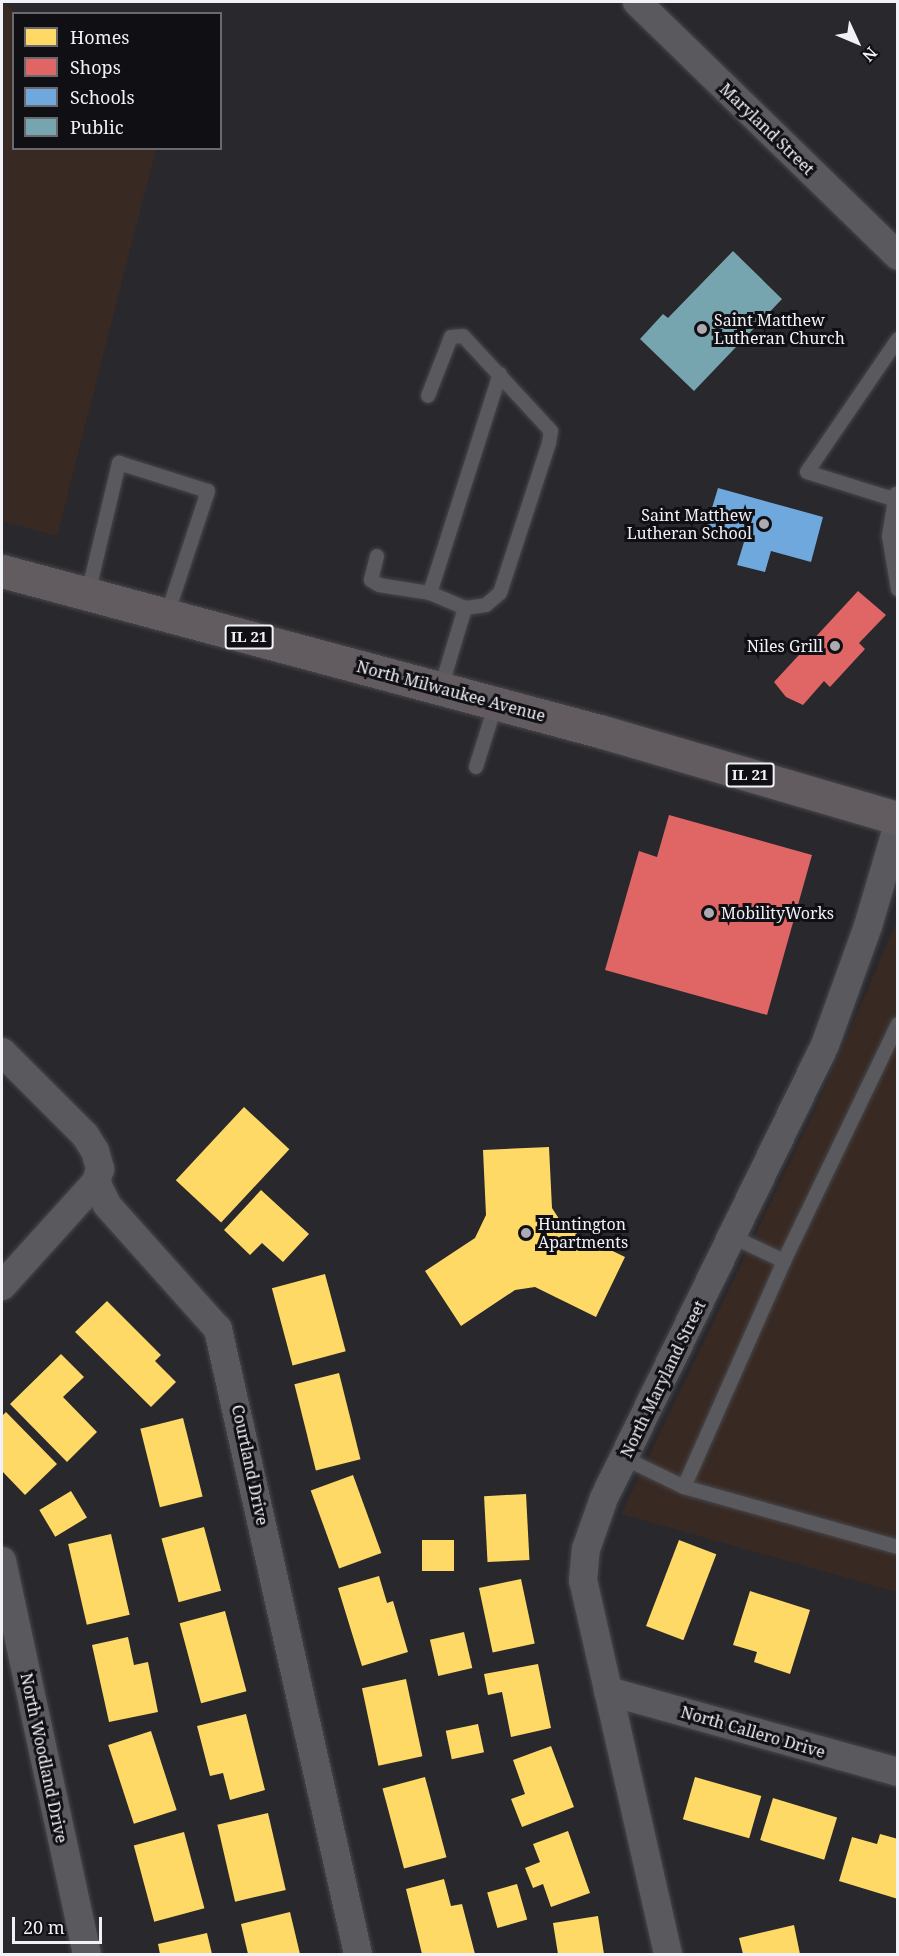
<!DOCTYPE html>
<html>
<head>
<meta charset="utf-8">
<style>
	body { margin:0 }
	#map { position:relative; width:899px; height:1956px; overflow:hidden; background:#28282d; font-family:"Noto Serif",serif }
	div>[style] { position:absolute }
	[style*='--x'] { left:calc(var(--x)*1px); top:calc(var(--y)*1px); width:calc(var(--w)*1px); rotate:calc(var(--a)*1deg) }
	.commercial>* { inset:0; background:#382923 }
	.homes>* { inset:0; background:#ffd966; transform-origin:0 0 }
	.shops>* { inset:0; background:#e06666 }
	.schools>* { inset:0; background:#6fa8dc }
	.public>* { inset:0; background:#76a5af }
	.roads { filter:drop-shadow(0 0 2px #47474a) drop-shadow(0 0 2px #47474a) }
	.lane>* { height:14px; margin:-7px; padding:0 7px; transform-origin:7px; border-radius:7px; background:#5a5a5e }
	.street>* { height:28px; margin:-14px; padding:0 14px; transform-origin:14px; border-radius:14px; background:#5a5a5e }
	.primary>* { height:33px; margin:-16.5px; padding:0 16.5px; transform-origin:16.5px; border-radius:16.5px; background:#625b5f }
	.dots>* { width:16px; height:16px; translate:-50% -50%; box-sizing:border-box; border:3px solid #0f0f14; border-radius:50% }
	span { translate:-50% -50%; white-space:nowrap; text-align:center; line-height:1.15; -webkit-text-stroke:6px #0f0f14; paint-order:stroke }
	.shield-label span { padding:2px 4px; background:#0f0f14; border:2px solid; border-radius:4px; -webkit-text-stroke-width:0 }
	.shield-label { font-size:15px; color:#f1f1f8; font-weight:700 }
	.street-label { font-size:16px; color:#f1f1f8 }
	.poi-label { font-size:16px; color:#f1f1f8 }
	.left { translate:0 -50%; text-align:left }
	.right { translate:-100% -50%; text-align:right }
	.frame { position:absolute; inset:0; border:3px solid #f1f1f8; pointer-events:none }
	.legend { position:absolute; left:12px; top:12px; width:210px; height:138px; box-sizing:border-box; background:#0f0f14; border:2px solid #69696f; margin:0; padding:8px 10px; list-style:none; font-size:18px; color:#f1f1f8 }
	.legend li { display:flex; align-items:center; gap:12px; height:30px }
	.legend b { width:30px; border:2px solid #69696f }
	.north { position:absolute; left:827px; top:12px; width:60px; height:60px; -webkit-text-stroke:4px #0f0f14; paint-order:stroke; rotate:134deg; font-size:16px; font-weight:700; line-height:24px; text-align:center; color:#f1f1f8 }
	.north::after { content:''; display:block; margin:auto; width:21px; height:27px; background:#f1f1f8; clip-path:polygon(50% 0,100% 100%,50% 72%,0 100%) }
	.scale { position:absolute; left:12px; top:1917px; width:90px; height:27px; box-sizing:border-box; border:3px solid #f1f1f8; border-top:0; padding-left:8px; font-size:18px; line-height:21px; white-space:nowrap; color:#f1f1f8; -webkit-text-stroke:4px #0f0f14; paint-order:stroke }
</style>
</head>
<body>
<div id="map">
	<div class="commercial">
		<div style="clip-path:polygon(2px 2px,17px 13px,14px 14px,14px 148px,156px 149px,57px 536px,2px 521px)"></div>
		<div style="clip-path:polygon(897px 921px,897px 1592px,621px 1514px,814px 1112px)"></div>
	</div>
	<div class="homes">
		<div style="left:244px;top:1107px;width:62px;height:100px;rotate:43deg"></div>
		<div style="clip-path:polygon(549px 1147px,552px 1208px,565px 1228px,625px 1257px,596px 1317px,535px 1287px,515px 1290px,461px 1326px,425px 1271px,475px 1238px,486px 1215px,483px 1150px)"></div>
		<div style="clip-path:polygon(261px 1190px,309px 1234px,283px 1262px,262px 1243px,250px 1255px,224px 1230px)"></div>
		<div style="left:325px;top:1274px;width:80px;height:55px;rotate:75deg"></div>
		<div style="clip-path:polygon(107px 1301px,161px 1355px,155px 1361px,176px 1382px,151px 1407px,75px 1332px)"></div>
		<div style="clip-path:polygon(61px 1354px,84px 1377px,63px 1397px,97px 1432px,67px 1462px,10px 1404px)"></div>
		<div style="left:339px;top:1373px;width:89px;height:46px;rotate:76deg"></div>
		<div style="clip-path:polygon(6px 1412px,57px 1464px,25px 1495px,2px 1471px,2px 1416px)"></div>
		<div style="left:183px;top:1418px;width:81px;height:44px;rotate:76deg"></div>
		<div style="left:353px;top:1475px;width:83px;height:45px;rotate:70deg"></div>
		<div style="left:71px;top:1491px;width:31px;height:37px;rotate:59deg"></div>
		<div style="left:526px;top:1494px;width:66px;height:42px;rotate:87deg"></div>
		<div style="left:204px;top:1527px;width:66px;height:44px;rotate:75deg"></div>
		<div style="left:111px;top:1534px;width:83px;height:44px;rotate:77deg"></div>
		<div style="left:422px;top:1540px;width:32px;height:31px"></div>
		<div style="left:679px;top:1540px;width:40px;height:92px;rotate:21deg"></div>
		<div style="clip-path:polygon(379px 1576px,387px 1603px,393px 1601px,408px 1652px,362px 1666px,338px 1588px)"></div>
		<div style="left:521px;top:1579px;width:66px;height:43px;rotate:78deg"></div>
		<div style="clip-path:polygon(750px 1591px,810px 1610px,790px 1674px,754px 1662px,757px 1652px,733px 1645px)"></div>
		<div style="left:225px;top:1611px;width:83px;height:47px;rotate:75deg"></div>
		<div style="left:464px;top:1632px;width:37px;height:35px;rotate:77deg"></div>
		<div style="clip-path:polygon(128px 1637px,134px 1665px,148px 1662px,158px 1712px,109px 1722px,92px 1645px)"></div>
		<div style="clip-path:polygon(538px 1664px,551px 1728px,511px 1737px,502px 1692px,488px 1695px,484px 1674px)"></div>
		<div style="left:406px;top:1679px;width:79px;height:45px;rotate:78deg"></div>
		<div style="clip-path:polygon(246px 1714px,265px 1790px,230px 1800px,223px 1773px,210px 1776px,197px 1726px)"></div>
		<div style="left:478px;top:1724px;width:29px;height:33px;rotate:78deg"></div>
		<div style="left:151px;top:1731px;width:83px;height:45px;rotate:72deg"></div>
		<div style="clip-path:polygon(551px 1746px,574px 1807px,522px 1827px,511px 1799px,525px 1794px,513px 1760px)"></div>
		<div style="left:425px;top:1777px;width:83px;height:44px;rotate:75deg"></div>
		<div style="left:695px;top:1777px;width:69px;height:44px;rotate:16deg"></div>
		<div style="left:773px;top:1798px;width:67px;height:44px;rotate:17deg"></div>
		<div style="left:268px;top:1813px;width:79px;height:52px;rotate:77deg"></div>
		<div style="clip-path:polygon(568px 1831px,590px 1893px,551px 1907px,543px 1884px,533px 1888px,525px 1868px,540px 1862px,533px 1844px)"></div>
		<div style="left:184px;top:1832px;width:79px;height:52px;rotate:75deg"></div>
		<div style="clip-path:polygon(880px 1834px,898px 1839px,898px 1899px,839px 1881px,852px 1837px,877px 1844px)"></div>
		<div style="clip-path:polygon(444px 1879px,451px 1906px,462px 1904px,475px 1954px,422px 1954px,406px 1889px)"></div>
		<div style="left:517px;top:1884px;width:37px;height:31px;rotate:74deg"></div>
		<div style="clip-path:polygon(290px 1912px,300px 1954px,248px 1954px,241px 1924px)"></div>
		<div style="clip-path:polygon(598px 1916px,604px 1954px,558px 1954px,553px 1923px)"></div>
		<div style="clip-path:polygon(794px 1925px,800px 1954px,743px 1954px,739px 1938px)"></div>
		<div style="clip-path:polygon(207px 1933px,212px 1954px,160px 1954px,158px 1944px)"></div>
	</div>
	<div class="shops">
		<div style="clip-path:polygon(858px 591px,886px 615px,859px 643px,865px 649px,830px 687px,824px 681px,803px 705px,786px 697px,774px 682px)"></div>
		<div style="clip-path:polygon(669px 815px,812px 855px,767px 1015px,605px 970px,639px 851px,657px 857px)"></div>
	</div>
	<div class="schools">
		<div style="clip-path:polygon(718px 488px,823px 517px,811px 562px,771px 551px,765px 572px,737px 565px,744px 542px,705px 531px)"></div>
	</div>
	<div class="public">
		<div style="clip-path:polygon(733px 251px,782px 299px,694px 391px,640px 339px,663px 314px,668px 318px)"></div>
	</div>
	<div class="roads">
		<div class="lane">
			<div style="--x:896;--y:494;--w:43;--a:99.5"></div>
			<div style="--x:889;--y:536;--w:54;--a:80.4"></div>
			<div style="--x:893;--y:499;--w:90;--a:-162.6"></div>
			<div style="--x:807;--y:472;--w:161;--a:-55.6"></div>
			<div style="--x:377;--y:556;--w:25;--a:104"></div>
			<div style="--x:371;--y:580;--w:9;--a:32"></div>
			<div style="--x:379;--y:585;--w:52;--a:8.9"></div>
			<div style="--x:430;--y:593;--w:38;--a:23"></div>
			<div style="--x:465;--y:608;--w:21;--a:-8"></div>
			<div style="--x:486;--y:605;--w:18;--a:-41"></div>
			<div style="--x:500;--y:593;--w:158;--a:-71.9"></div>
			<div style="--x:549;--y:443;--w:12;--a:-81"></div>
			<div style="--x:551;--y:431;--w:129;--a:-132.8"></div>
			<div style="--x:463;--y:336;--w:12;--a:175"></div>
			<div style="--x:451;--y:337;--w:63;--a:111.3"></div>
			<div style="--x:430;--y:593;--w:230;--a:-72.3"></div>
			<div style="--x:88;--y:594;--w:135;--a:-76.7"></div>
			<div style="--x:119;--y:463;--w:93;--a:17.5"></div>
			<div style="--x:208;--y:491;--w:131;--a:108.3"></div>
			<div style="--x:441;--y:688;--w:84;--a:-73.3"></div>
			<div style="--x:476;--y:767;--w:67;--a:-72.6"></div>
			<div style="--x:733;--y:1237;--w:56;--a:25.2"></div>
			<div style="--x:624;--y:1458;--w:67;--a:25.8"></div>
			<div style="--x:684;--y:1487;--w:222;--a:15.7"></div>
			<div style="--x:684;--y:1487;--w:247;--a:-66.1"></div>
			<div style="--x:784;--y:1261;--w:263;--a:-64.3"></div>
		</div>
		<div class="street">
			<div style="--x:637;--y:2;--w:364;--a:44.2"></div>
			<div style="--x:2;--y:1052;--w:117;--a:45"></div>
			<div style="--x:85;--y:1135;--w:19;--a:58"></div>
			<div style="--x:95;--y:1151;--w:19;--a:74"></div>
			<div style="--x:100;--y:1169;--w:14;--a:107"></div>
			<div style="--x:96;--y:1182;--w:25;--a:64"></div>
			<div style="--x:107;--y:1205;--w:166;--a:48.2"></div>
			<div style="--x:218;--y:1329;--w:640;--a:77.37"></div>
			<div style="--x:2;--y:1286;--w:140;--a:-47.9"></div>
			<div style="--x:2;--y:1561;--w:402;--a:77.8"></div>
			<div style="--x:608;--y:1691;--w:301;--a:15.6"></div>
			<div style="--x:668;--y:1954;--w:383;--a:-102.8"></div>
			<div style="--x:583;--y:1581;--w:32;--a:-85"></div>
			<div style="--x:586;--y:1549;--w:54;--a:-70.6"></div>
			<div style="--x:604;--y:1498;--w:504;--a:-63.99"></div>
			<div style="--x:825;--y:1045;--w:127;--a:-70.1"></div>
			<div style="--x:868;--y:926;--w:105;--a:-73.5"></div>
		</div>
		<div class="primary">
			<div style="--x:2;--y:571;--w:622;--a:15"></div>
			<div style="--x:603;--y:732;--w:307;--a:16.3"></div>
		</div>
	</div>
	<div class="dots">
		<div style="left:702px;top:329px;background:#ababb1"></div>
		<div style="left:764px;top:524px;background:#ababb1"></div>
		<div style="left:835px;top:646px;background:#ababb1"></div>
		<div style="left:709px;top:913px;background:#ababb1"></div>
		<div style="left:526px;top:1233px;background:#ababb1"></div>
	</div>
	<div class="shield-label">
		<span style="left:249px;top:637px">IL 21</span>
		<span style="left:750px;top:775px">IL 21</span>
	</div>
	<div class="street-label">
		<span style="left:767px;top:129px;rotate:44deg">Maryland Street</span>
		<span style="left:451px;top:691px;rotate:15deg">North Milwaukee Avenue</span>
		<span style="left:663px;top:1379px;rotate:-64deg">North Maryland Street</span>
		<span style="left:250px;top:1465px;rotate:78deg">Courtland Drive</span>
		<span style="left:753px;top:1732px;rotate:16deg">North Callero Drive</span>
		<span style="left:44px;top:1758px;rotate:78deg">North Woodland Drive</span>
	</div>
	<div class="poi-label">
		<span class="left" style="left:714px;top:329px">Saint Matthew<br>Lutheran Church</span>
		<span class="right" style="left:752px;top:524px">Saint Matthew<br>Lutheran School</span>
		<span class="right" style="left:823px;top:646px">Niles Grill</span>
		<span class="left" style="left:721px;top:913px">MobilityWorks</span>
		<span class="left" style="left:538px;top:1233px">Huntington<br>Apartments</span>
	</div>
	<div class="frame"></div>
	<ul class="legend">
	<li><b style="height:16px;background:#ffd966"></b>Homes</li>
	<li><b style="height:16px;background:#e06666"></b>Shops</li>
	<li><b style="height:16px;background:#6fa8dc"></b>Schools</li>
	<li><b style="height:16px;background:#76a5af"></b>Public</li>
	</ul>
	<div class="north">N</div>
	<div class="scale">20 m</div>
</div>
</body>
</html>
